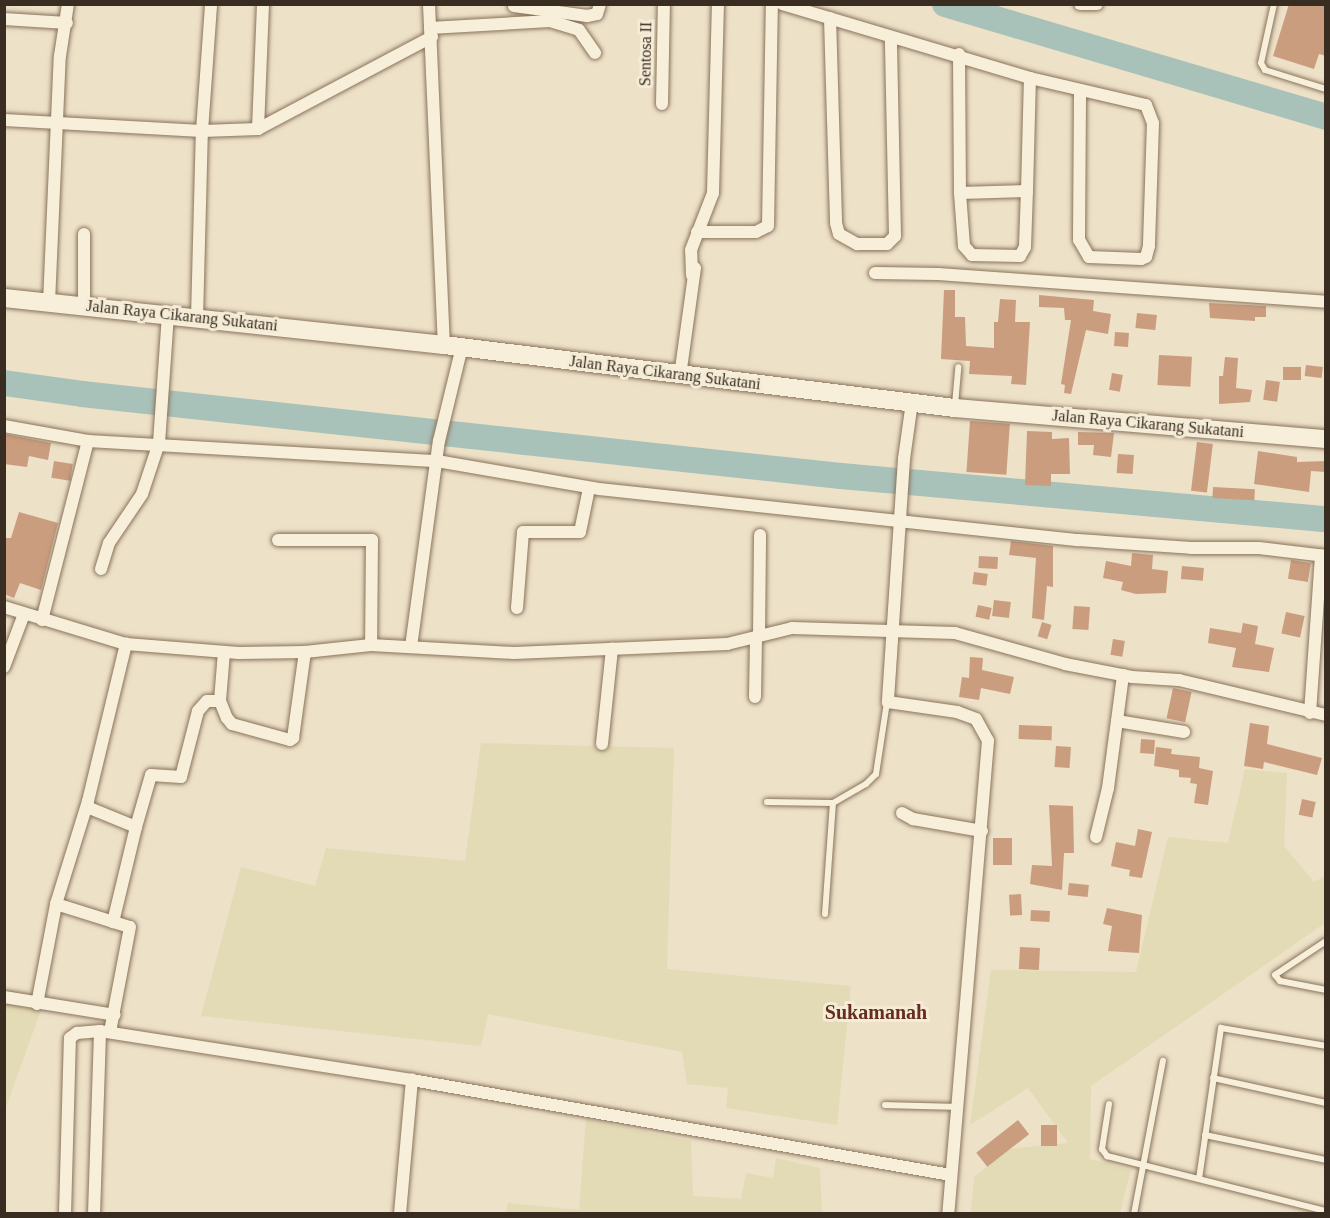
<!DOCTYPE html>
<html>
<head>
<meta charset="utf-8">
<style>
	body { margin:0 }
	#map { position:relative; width:1330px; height:1218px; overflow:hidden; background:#ede1c7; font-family:"Times New Roman",serif }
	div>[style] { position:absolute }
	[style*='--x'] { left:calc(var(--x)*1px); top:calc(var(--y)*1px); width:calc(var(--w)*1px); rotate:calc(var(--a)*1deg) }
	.farmland>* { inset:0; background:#e3dbb5 }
	.river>* { height:26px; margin:-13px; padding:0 13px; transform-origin:13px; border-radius:13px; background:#a8c1b9 }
	.building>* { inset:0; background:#ca9d7e; transform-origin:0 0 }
	.roads { filter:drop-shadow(0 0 2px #89735d) drop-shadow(0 0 2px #89735d) }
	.service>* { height:6px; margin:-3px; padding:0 3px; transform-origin:3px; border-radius:3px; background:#f8efda }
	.minor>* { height:12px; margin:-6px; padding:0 6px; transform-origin:6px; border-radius:6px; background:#f8efda }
	.secondary>* { height:18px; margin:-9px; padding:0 9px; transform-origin:9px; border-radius:9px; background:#f8efda }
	span { translate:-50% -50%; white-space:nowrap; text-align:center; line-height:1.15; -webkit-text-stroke:6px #f5ecd7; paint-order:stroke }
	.street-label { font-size:16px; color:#392c20 }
	.quarter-label { font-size:20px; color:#652e21; font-weight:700 }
	.frame { position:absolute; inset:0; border:6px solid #392c20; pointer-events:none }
</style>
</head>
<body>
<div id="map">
	<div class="farmland">
		<div style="clip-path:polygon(481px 743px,674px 748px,667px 969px,851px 986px,837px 1125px,726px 1108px,728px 1088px,687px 1084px,682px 1052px,488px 1014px,481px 1046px,201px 1016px,241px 867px,315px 886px,326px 848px,465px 861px)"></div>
		<div style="clip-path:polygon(1245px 769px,1287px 773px,1284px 846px,1314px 882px,1325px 876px,1325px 923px,1091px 1086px,1090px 1159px,1131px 1170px,1120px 1213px,971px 1213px,974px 1177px,1009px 1149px,1068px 1143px,1028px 1088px,970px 1125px,991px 970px,1136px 972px,1168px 837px,1228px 843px)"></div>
		<div style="clip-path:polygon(5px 990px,46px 996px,5px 1110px)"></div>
		<div style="clip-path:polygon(586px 1119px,691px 1141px,693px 1196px,741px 1199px,746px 1173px,773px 1178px,776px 1158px,820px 1168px,822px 1213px,506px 1213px,508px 1203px,579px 1210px)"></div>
	</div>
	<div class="river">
		<div style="--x:945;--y:4;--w:397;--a:16.5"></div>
		<div style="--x:4;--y:383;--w:79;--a:8"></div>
		<div style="--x:82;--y:394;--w:763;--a:6.17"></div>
		<div style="--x:841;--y:476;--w:487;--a:5.1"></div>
	</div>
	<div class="building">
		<div style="clip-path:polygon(1289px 4px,1326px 4px,1326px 56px,1319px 54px,1314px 69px,1273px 56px)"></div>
		<div style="clip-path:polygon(944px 290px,955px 290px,955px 317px,965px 317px,966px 346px,994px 348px,994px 322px,998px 322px,1000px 299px,1016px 300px,1015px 322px,1030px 322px,1026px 385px,1011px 384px,1012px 376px,969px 374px,970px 361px,941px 359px)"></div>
		<div style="clip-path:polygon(1039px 295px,1094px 300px,1093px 311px,1111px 314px,1108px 334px,1086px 330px,1071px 394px,1064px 393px,1065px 385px,1061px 384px,1071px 320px,1065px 320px,1064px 308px,1039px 307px)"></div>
		<div style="clip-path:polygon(1209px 303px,1266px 306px,1266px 317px,1255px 317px,1255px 321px,1210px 318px)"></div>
		<div style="left:1137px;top:313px;width:20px;height:15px;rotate:6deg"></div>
		<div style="left:1115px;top:332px;width:14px;height:14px;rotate:4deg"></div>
		<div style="left:1159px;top:355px;width:33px;height:30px;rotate:3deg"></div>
		<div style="clip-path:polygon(1225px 357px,1238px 358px,1236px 388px,1252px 390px,1250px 402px,1219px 404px,1219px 376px,1223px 376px)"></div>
		<div style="left:1306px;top:365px;width:17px;height:11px;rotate:7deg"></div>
		<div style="left:1283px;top:367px;width:18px;height:13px"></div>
		<div style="left:1112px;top:373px;width:11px;height:17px;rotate:10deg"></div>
		<div style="left:1266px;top:380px;width:14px;height:20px;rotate:8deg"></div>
		<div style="left:970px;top:421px;width:40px;height:51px;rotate:4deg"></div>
		<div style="clip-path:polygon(1027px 431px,1052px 432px,1052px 439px,1069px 438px,1070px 474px,1051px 474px,1051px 486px,1025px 485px)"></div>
		<div style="clip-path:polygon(1078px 432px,1114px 433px,1111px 457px,1093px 455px,1094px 445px,1078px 445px)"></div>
		<div style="clip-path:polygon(4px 434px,51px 443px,48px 460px,29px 456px,27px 467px,4px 464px)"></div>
		<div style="left:1197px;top:442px;width:16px;height:49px;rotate:7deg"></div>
		<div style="clip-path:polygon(1258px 451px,1297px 457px,1297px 462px,1326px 461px,1326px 472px,1311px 471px,1309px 492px,1254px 484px)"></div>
		<div style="left:1118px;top:454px;width:16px;height:19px;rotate:4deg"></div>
		<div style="left:54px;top:461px;width:19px;height:17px;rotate:9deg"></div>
		<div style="left:1213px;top:487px;width:42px;height:11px;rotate:3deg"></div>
		<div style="clip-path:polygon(19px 512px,58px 523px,41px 590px,20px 583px,14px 598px,4px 594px,4px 538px,11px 538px)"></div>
		<div style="clip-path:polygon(1011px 541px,1053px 546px,1053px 587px,1047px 586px,1044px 620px,1032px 618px,1036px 558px,1009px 555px)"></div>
		<div style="clip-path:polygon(1132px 553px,1153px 555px,1152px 569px,1168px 571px,1166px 593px,1136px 594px,1121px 590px,1123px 582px,1103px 578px,1106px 561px,1131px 566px)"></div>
		<div style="left:979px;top:556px;width:19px;height:12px;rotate:3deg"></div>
		<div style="left:1291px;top:560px;width:20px;height:19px;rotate:9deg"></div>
		<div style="left:1182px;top:566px;width:22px;height:13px;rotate:5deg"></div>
		<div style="left:974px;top:572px;width:14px;height:12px;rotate:8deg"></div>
		<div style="left:994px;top:600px;width:17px;height:16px;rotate:7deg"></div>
		<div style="left:978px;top:605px;width:14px;height:12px;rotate:12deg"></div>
		<div style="left:1074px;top:606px;width:16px;height:23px;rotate:4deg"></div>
		<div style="left:1286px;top:612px;width:19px;height:22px;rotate:12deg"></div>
		<div style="left:1042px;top:622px;width:10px;height:15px;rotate:17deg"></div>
		<div style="clip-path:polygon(1243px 623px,1258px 626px,1255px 644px,1274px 648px,1269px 672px,1232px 667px,1236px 648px,1208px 643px,1210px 628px,1241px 633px)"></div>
		<div style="left:1113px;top:639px;width:12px;height:16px;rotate:9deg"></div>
		<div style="clip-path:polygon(970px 657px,983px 658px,982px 670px,1014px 677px,1010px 694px,981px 688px,979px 700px,959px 697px,962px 677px,969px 678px)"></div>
		<div style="left:1173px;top:688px;width:19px;height:31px;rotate:12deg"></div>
		<div style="clip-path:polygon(1250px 723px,1269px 726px,1267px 744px,1322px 758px,1317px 775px,1264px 762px,1263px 769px,1244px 766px)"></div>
		<div style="left:1019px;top:725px;width:33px;height:14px;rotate:2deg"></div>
		<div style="left:1141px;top:739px;width:14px;height:14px;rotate:4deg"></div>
		<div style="left:1056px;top:746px;width:15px;height:21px;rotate:4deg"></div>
		<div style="clip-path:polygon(1156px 747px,1172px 749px,1171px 754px,1200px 757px,1199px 768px,1213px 771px,1208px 805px,1194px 803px,1197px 784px,1190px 783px,1191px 778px,1179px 777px,1179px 770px,1154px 766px)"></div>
		<div style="left:1302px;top:799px;width:14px;height:16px;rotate:12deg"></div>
		<div style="clip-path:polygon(1049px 805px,1073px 806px,1074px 853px,1064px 853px,1062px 890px,1030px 884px,1032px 865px,1052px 866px)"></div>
		<div style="clip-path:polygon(1138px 829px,1152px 832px,1142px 878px,1129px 876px,1130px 870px,1111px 866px,1116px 842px,1135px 846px)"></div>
		<div style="left:1012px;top:838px;width:27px;height:19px;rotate:90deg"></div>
		<div style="left:1069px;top:883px;width:20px;height:12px;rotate:6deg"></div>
		<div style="left:1021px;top:894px;width:21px;height:12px;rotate:87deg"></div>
		<div style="clip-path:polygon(1107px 908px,1142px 915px,1139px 953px,1108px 951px,1112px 926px,1103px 924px)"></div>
		<div style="left:1031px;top:910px;width:19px;height:11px;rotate:3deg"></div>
		<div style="left:1020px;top:947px;width:20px;height:22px;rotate:3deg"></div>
		<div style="left:1018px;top:1120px;width:18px;height:53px;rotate:52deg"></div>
		<div style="left:1041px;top:1125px;width:16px;height:21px"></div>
	</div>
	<div class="roads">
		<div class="service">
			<div style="--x:1274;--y:4;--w:60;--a:102.4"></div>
			<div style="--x:1261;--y:63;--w:8;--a:60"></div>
			<div style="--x:1265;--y:70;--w:64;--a:17.3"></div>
			<div style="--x:955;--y:405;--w:38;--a:-85"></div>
			<div style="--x:767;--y:802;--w:66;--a:0.9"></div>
			<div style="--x:825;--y:914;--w:111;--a:-85.9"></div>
			<div style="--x:833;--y:803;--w:38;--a:-30"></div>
			<div style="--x:866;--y:784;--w:14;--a:-45"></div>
			<div style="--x:876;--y:774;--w:73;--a:-81.3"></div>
			<div style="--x:1326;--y:941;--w:61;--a:146.3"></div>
			<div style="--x:1275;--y:975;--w:8;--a:50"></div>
			<div style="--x:1280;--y:981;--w:47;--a:11.1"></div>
			<div style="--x:1213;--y:1078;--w:116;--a:12.5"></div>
			<div style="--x:1109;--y:1104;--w:46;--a:98.8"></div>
			<div style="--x:1102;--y:1149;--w:9;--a:54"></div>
			<div style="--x:1107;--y:1156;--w:226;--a:14.1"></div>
			<div style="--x:885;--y:1105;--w:72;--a:1.6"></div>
			<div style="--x:1205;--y:1135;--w:124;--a:11.7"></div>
			<div style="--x:1199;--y:1179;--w:153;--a:-81.7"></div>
			<div style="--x:1221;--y:1028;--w:107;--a:9.7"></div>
			<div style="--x:1134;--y:1214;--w:156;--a:-79.3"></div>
		</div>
		<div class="minor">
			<div style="--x:429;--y:4;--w:341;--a:87.5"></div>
			<div style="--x:782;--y:4;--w:259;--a:16.6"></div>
			<div style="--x:1030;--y:78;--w:119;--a:13.1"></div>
			<div style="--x:1146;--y:105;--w:19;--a:69"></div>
			<div style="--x:1153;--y:123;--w:123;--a:91.9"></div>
			<div style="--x:1149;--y:246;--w:11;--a:105"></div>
			<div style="--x:1146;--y:257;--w:5;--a:158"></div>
			<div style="--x:1141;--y:259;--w:52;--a:-177.8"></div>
			<div style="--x:1089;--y:257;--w:20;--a:-120"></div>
			<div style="--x:1079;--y:240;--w:150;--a:-89.6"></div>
			<div style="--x:1080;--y:4;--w:17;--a:0"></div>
			<div style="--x:514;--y:6;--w:74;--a:7.8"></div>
			<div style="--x:587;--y:16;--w:10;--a:-11"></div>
			<div style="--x:597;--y:14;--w:10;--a:-73"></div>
			<div style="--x:830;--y:18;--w:205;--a:88.3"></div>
			<div style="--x:836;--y:223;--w:11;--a:75"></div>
			<div style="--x:839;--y:234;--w:21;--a:29"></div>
			<div style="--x:857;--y:244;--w:30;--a:0"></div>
			<div style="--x:887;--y:244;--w:11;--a:-45"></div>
			<div style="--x:895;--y:236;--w:199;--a:-91.2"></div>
			<div style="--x:4;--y:19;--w:63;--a:3.6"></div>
			<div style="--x:430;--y:28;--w:120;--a:-3.3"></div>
			<div style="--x:550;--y:21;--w:30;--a:17"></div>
			<div style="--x:579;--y:30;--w:28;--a:55"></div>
			<div style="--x:959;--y:54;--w:139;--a:89.6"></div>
			<div style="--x:960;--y:193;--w:53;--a:85.7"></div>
			<div style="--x:964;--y:246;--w:12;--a:48"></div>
			<div style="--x:972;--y:255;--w:48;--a:1.2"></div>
			<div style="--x:1020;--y:256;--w:10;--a:-61"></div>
			<div style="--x:1025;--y:247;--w:56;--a:-88"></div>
			<div style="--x:1027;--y:191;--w:67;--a:178.3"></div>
			<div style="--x:662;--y:104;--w:100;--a:-88.9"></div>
			<div style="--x:4;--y:120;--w:198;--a:3.2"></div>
			<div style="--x:202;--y:131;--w:56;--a:-2"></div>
			<div style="--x:258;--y:129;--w:197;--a:-27.9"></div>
			<div style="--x:258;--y:129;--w:125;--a:-87.7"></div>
			<div style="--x:1027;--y:191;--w:113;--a:-88.5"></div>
			<div style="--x:697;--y:232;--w:59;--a:0"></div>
			<div style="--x:756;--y:232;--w:13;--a:-27"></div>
			<div style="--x:768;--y:226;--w:222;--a:-89"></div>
			<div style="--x:84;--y:234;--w:72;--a:90"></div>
			<div style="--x:875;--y:273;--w:63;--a:0.9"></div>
			<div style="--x:938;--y:274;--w:389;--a:4.1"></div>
			<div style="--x:692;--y:275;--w:25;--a:-92"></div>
			<div style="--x:691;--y:250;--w:61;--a:-68.9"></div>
			<div style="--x:713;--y:193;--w:189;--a:-88.5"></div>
			<div style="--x:49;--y:303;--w:247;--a:-87.5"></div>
			<div style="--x:60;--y:56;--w:53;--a:-81.3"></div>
			<div style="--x:197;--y:318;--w:187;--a:-88.5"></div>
			<div style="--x:202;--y:131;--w:127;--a:-85.9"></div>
			<div style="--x:680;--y:376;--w:109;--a:-82.1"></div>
			<div style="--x:912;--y:402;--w:58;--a:98"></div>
			<div style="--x:904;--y:459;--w:244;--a:93.8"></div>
			<div style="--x:888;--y:702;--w:70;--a:8.2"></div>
			<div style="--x:957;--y:712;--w:20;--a:20"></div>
			<div style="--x:976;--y:719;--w:25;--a:61"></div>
			<div style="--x:988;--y:741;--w:475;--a:94.8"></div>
			<div style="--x:4;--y:426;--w:85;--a:10.1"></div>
			<div style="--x:88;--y:441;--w:350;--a:3.3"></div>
			<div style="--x:437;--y:461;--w:164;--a:9.8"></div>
			<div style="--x:599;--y:489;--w:482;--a:6.1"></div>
			<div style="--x:1078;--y:540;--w:113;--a:4"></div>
			<div style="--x:1191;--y:548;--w:68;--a:0"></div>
			<div style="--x:1259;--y:548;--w:67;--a:6.8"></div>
			<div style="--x:278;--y:540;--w:94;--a:0"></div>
			<div style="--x:372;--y:540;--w:105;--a:90.5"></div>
			<div style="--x:101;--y:569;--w:27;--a:-73"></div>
			<div style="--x:109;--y:543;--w:59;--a:-56"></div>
			<div style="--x:142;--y:494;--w:54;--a:-71.6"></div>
			<div style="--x:159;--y:443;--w:128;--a:-86"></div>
			<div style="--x:4;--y:607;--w:127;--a:16.9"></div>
			<div style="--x:126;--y:644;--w:113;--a:4.6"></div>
			<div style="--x:239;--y:653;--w:66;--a:-0.9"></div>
			<div style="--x:305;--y:652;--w:66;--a:-6.1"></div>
			<div style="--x:371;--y:645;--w:143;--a:3.2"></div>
			<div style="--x:514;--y:653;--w:213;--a:-2.4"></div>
			<div style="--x:727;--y:644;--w:67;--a:-13.8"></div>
			<div style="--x:792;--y:628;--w:163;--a:1.8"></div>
			<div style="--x:955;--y:633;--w:114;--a:15.7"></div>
			<div style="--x:1065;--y:664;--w:68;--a:11"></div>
			<div style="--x:1132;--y:677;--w:47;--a:3.7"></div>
			<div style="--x:1179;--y:680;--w:151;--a:13.4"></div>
			<div style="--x:517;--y:608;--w:76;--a:-85.5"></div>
			<div style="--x:523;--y:532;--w:57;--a:0"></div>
			<div style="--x:580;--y:532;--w:45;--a:-78.4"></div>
			<div style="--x:42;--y:620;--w:185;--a:-75.6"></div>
			<div style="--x:759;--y:636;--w:101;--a:-89.4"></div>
			<div style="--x:411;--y:647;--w:208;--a:-82.3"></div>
			<div style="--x:439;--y:441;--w:97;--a:-76.3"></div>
			<div style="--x:224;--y:652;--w:49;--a:94.7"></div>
			<div style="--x:220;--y:701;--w:18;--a:68"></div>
			<div style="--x:227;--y:718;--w:8;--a:50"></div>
			<div style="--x:232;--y:724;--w:60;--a:15.4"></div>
			<div style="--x:290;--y:740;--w:4;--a:-34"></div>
			<div style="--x:293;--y:738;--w:87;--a:-82.1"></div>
			<div style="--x:4;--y:667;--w:57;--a:-69.3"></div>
			<div style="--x:755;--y:697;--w:60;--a:-89"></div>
			<div style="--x:1310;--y:713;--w:158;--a:-86"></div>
			<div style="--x:1117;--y:721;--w:68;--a:9.3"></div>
			<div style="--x:602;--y:744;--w:96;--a:-84"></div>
			<div style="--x:87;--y:807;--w:53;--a:22.2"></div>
			<div style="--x:136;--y:827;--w:98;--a:103.6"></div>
			<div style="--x:902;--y:813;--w:13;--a:29"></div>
			<div style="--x:913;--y:819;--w:70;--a:9.9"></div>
			<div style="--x:136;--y:827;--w:54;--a:-73.9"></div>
			<div style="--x:151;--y:775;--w:30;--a:4"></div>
			<div style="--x:181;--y:777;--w:68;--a:-75.6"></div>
			<div style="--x:198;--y:711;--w:13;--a:-48"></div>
			<div style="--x:207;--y:701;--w:13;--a:0"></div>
			<div style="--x:1096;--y:837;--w:50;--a:-76.2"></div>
			<div style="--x:1108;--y:788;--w:114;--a:-82.4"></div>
			<div style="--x:56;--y:904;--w:77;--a:17.3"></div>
			<div style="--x:130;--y:927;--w:107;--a:100.8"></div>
			<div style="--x:4;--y:997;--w:112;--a:9.2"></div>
			<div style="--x:37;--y:1004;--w:102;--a:-79.2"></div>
			<div style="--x:56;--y:904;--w:108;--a:-72.7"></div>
			<div style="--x:88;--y:801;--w:162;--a:-76.4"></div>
			<div style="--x:65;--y:1214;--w:176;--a:-88.4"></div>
			<div style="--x:70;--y:1038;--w:9;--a:-36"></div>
			<div style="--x:77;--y:1033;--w:23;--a:-5"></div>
			<div style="--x:100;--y:1031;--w:316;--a:8.9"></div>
			<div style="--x:412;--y:1080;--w:547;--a:10"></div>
			<div style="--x:94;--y:1214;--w:183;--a:-88.1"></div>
			<div style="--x:400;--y:1214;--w:135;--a:-84.9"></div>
		</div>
		<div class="secondary">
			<div style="--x:4;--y:298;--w:443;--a:6.1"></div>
			<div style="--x:444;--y:345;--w:515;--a:7.03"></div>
			<div style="--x:955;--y:408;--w:372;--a:4.8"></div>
		</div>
	</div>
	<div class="street-label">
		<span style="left:646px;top:54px;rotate:-89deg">Sentosa II</span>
		<span style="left:182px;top:316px;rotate:6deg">Jalan Raya Cikarang Sukatani</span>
		<span style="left:665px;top:373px;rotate:7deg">Jalan Raya Cikarang Sukatani</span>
		<span style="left:1148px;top:424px;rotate:5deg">Jalan Raya Cikarang Sukatani</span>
	</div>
	<div class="quarter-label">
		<span style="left:876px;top:1012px">Sukamanah</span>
	</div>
	<div class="frame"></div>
</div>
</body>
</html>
